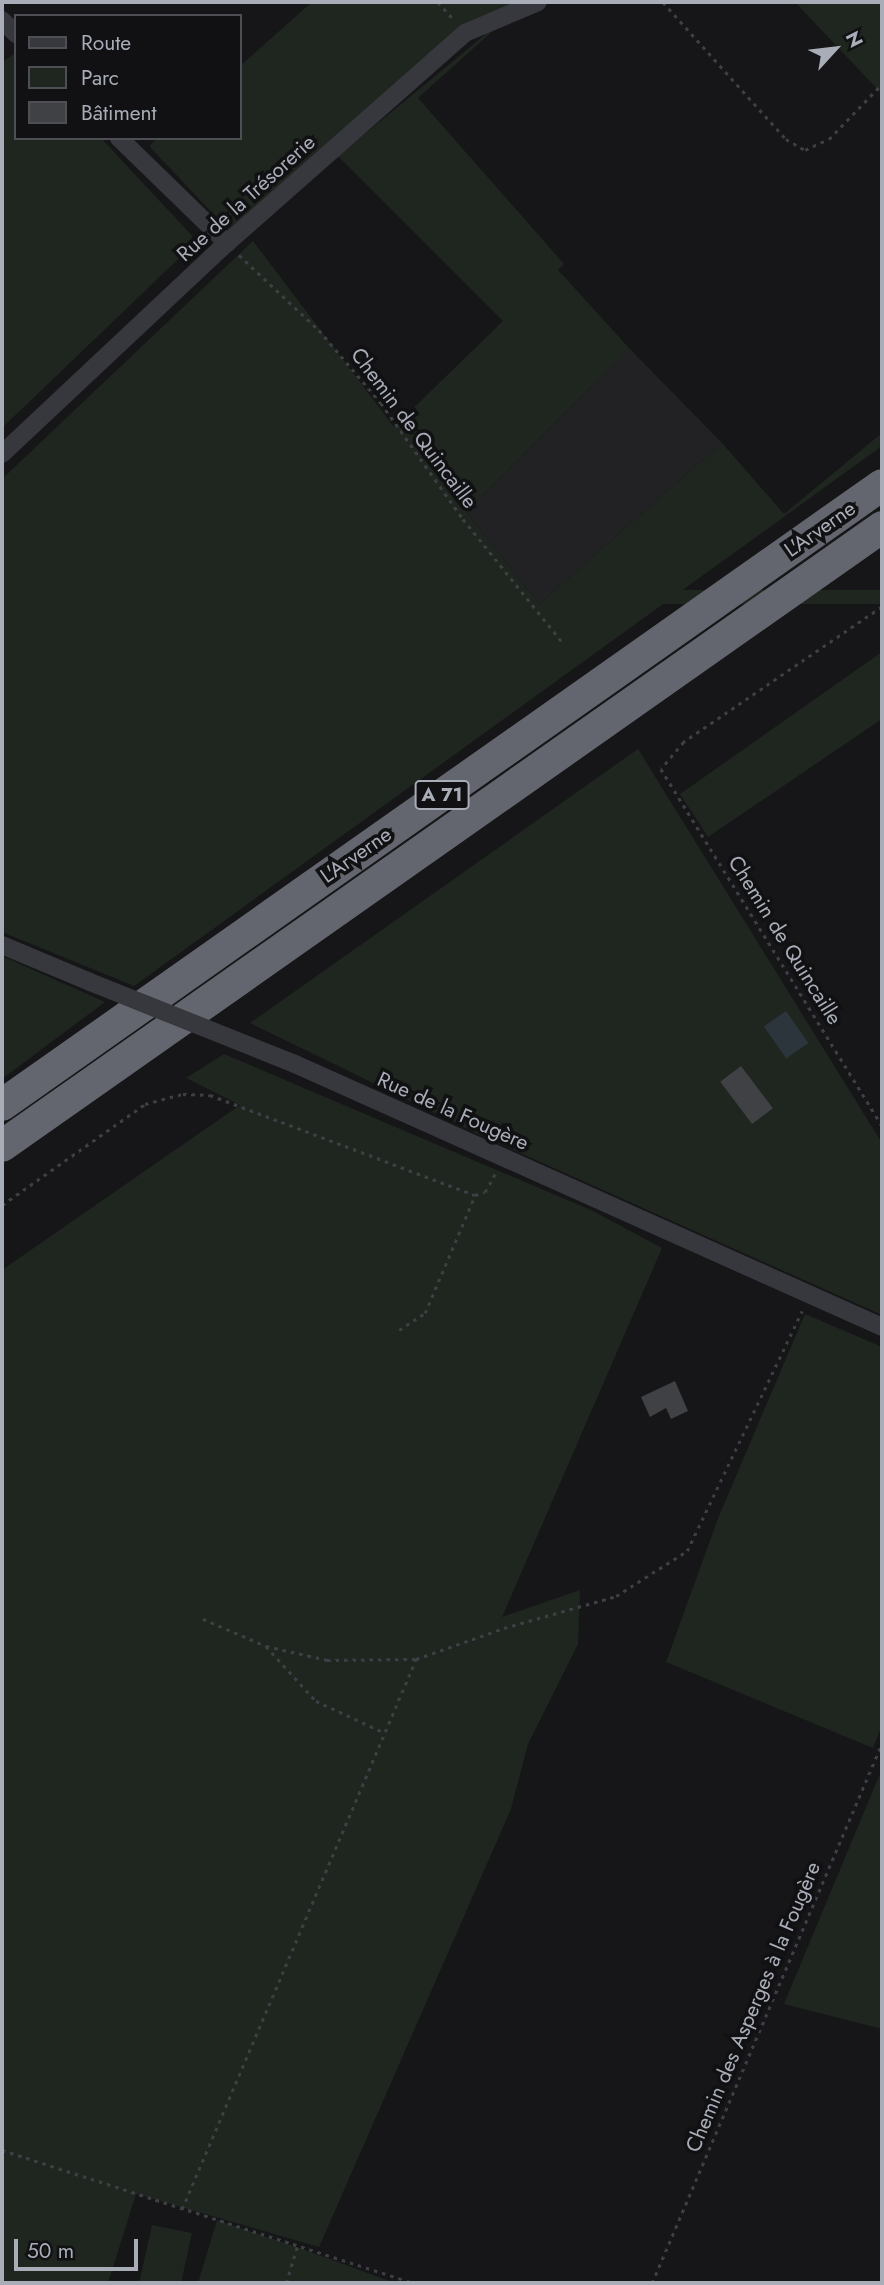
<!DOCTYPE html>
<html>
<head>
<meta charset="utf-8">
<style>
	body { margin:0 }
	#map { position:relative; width:884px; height:2285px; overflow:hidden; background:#161618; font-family:Jost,sans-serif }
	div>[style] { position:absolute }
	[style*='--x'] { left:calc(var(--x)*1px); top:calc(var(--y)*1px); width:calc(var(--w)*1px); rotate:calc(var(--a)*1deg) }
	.built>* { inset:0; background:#222225 }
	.green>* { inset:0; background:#1e261f; transform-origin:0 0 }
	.water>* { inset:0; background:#2c353c; transform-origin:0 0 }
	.building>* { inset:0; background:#404145; transform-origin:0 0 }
	.path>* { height:2.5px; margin-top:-1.25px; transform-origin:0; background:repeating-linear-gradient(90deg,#3d3f44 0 3.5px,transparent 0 8.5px) }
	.minor>* { height:18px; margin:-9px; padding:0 9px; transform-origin:9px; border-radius:9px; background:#37383d }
	.motorway>* { height:32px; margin:-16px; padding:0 16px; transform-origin:16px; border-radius:16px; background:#63666e }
	.minor-bridge>* { height:18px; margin:-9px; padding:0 9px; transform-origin:9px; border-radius:9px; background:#37383d }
	span { translate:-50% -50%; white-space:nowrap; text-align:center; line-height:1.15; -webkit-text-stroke:7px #111113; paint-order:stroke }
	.shield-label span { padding:2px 5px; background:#111113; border:2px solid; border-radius:5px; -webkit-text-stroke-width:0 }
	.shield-label { font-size:19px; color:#a8adb8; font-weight:700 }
	.street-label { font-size:21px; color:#a8adb8 }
	.frame { position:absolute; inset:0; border:4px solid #a8adb8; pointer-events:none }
	.legend { position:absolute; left:14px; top:14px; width:228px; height:126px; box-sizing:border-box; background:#111113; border:2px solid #4d4f55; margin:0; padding:9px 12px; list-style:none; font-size:21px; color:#a8adb8 }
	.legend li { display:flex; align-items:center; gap:14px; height:35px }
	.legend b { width:35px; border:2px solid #4d4f55 }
	.north { position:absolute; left:800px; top:14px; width:70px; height:70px; -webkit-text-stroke:5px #111113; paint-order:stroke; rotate:63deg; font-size:19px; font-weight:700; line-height:28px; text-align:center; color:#a8adb8 }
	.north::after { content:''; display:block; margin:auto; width:24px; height:32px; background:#a8adb8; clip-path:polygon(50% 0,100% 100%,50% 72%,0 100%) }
	.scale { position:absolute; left:14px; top:2239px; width:124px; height:32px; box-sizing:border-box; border:4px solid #a8adb8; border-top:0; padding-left:9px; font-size:21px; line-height:24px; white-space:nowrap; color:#a8adb8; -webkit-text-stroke:5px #111113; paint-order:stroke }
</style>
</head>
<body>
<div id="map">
	<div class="built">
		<div style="clip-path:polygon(629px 348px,722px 443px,539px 604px,466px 512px)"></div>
	</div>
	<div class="green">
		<div style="clip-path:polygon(312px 2px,520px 2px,456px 30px,232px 234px,149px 146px,158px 138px,240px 138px,240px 66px)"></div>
		<div style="clip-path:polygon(525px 2px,418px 98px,564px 264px,558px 270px,629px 348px,466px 512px,539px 604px,722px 443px,784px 514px,882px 433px,882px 446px,134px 986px,2px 932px,2px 479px,253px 241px,394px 427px,503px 321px,338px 156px)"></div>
		<div style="clip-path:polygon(795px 2px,882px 2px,882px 94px,881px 93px)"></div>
		<div style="clip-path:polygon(16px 53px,16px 138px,101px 138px,197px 241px,2px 428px,2px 62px)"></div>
		<div style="left:882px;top:590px;width:14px;height:248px;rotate:90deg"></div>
		<div style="clip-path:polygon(882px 652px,882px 719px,708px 837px,680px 794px)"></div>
		<div style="clip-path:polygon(638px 749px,882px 1143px,882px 1315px,480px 1135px,250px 1023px)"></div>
		<div style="clip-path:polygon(2px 956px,105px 1002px,2px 1079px)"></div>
		<div style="clip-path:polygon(224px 1054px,593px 1211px,662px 1248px,502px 1617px,580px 1590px,578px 1644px,528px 1744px,511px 1809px,319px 2247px,136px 2194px,108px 2283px,2px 2283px,2px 1270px,240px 1105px,186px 1078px)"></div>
		<div style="clip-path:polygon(805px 1314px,882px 1347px,882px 1726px,873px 1748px,666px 1662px,719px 1516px)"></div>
		<div style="clip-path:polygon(882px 1769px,882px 2029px,784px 2004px)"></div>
		<div style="clip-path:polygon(217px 2220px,297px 2247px,395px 2283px,198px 2283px)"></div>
		<div style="clip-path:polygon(152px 2225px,192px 2233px,181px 2283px,139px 2283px)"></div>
	</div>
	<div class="water">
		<div style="left:786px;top:1011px;width:39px;height:27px;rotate:55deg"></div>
	</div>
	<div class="building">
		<div style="left:741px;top:1066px;width:53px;height:26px;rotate:53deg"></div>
		<div style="clip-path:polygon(675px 1381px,688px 1411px,671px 1419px,666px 1408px,650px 1417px,641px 1397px)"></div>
	</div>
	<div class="path">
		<div style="--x:438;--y:2;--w:24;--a:48"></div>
		<div style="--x:663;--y:2;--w:184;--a:48.1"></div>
		<div style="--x:786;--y:139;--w:22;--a:30"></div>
		<div style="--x:805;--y:150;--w:26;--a:-25"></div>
		<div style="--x:829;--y:139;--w:76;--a:-46.1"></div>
		<div style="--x:239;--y:255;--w:110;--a:43.2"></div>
		<div style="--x:319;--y:330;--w:96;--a:49.7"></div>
		<div style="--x:381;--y:403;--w:142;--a:54.7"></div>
		<div style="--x:463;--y:519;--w:159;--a:51.1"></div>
		<div style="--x:882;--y:607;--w:240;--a:145.7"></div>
		<div style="--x:684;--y:742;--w:35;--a:130"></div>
		<div style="--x:661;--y:769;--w:420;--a:58.2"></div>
		<div style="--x:2;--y:1205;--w:175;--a:-35.2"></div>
		<div style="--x:145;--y:1104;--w:39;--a:-15"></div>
		<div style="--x:183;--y:1094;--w:27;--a:2"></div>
		<div style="--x:210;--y:1095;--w:283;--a:20.7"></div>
		<div style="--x:475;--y:1195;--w:10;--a:-17"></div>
		<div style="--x:485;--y:1192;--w:21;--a:-61"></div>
		<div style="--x:399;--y:1330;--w:31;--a:-33"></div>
		<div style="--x:425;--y:1313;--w:128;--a:-67"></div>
		<div style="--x:203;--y:1619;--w:69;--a:23.2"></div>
		<div style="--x:266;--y:1646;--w:63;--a:12.9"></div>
		<div style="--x:327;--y:1660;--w:89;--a:-0.6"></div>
		<div style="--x:416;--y:1659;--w:93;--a:-19.4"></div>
		<div style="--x:504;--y:1628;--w:116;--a:-15.9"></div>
		<div style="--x:616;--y:1596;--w:84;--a:-32.4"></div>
		<div style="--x:687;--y:1551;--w:266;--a:-64.4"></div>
		<div style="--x:266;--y:1646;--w:74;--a:47.7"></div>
		<div style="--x:316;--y:1701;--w:76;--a:24.9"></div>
		<div style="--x:2;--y:2150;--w:433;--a:17.9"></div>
		<div style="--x:182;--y:2209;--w:598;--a:-66.95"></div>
		<div style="--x:286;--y:2283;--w:41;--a:-72.9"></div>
		<div style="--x:652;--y:2283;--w:587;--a:-66.93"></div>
	</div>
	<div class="minor">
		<div style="--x:2;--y:20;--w:20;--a:45"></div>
		<div style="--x:119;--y:138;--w:151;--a:44.2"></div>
		<div style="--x:2;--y:454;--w:308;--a:-43.2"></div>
		<div style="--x:227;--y:243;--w:317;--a:-41.4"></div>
		<div style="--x:465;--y:33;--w:79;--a:-23"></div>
		<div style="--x:2;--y:945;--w:95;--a:22.8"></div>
		<div style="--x:295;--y:1064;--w:643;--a:24.13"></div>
	</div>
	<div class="motorway">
		<div style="--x:2;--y:1105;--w:1076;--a:-35.17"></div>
		<div style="--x:2;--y:1146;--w:1076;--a:-35.12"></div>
	</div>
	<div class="minor-bridge">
		<div style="--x:90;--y:982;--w:221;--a:21.8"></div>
	</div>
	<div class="shield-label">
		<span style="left:442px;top:795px">A 71</span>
	</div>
	<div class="street-label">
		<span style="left:246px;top:198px;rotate:-42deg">Rue de la Trésorerie</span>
		<span style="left:414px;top:428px;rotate:53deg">Chemin de Quincaille</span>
		<span style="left:820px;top:529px;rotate:-35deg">L'Arverne</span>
		<span style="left:356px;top:855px;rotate:-35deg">L'Arverne</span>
		<span style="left:785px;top:940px;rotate:58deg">Chemin de Quincaille</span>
		<span style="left:453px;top:1111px;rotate:24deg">Rue de la Fougère</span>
		<span style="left:753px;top:2007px;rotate:-67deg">Chemin des Asperges à la Fougère</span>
	</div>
	<div class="frame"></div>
	<ul class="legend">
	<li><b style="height:9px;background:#37383d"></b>Route</li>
	<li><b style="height:19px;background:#1e261f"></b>Parc</li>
	<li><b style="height:19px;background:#404145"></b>Bâtiment</li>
	</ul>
	<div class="north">N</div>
	<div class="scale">50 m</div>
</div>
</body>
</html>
